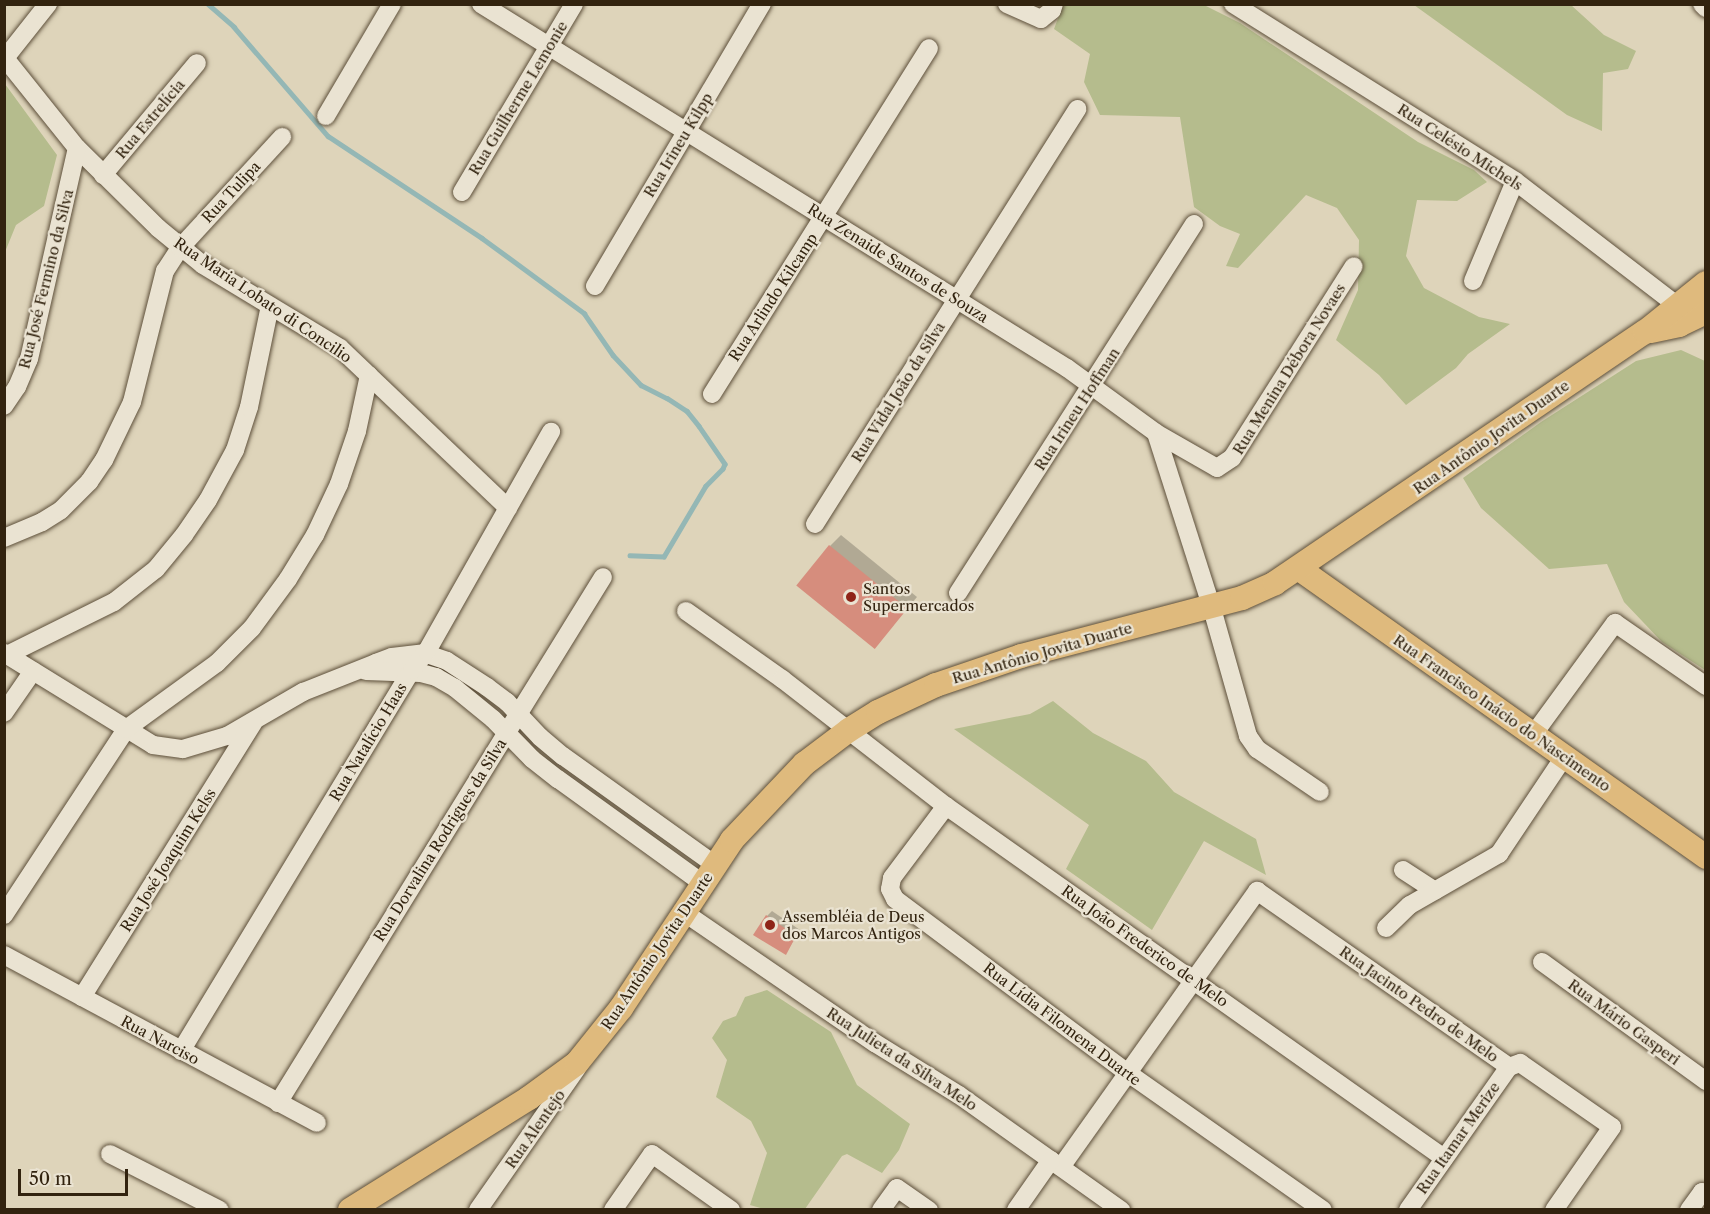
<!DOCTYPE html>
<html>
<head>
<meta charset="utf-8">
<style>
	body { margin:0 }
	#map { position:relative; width:1710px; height:1214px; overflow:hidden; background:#ded4ba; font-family:"Libre Caslon Text",serif }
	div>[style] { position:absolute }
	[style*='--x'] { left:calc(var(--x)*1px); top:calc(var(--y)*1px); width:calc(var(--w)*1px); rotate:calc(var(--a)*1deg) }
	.green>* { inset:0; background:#b5bc8d }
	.shadow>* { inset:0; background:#0003 }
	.stream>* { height:4.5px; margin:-2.25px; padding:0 2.25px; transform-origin:2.25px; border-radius:2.25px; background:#94b7b5 }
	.building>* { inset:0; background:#d68d7d; transform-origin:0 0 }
	.roads { filter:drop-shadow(0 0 2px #5d4f3a) drop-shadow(0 0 2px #5d4f3a) }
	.minor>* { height:18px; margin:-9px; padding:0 9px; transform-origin:9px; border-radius:9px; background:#eae3d2 }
	.major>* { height:24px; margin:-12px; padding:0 12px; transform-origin:12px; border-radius:12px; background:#dfba7d }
	.dots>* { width:16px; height:16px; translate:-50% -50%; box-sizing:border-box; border:3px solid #eae3d2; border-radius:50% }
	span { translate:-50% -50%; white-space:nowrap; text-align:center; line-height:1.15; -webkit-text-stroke:4.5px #eae3d2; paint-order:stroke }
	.street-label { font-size:15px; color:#32230f }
	.poi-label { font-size:15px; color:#32230f }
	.left { translate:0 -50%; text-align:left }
	.frame { position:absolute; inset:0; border:6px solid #32230f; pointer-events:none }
	.scale { position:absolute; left:18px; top:1169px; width:110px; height:27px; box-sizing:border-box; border:3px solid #32230f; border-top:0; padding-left:8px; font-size:18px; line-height:21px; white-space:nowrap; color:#32230f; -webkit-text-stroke:4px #eae3d2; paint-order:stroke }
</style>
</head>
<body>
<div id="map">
	<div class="green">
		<div style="clip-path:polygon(1063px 5px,1204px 5px,1240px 23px,1418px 142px,1474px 170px,1487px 182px,1457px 201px,1417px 200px,1406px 256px,1424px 288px,1479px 317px,1510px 324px,1468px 354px,1456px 368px,1406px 405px,1379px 375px,1336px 340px,1358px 290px,1359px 240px,1337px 208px,1306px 195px,1238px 268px,1226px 266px,1240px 234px,1220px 226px,1194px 207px,1180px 117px,1100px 115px,1084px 82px,1090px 54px,1054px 29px)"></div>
		<div style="clip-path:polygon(1414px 5px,1571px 5px,1604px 35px,1636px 51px,1628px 69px,1603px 73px,1602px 131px,1567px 115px)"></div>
		<div style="clip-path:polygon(5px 84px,57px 155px,44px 206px,16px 225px,5px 252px)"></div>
		<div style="clip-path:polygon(1681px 350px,1705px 361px,1705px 670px,1662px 642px,1624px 602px,1607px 564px,1549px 569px,1481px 508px,1463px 478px,1541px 422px,1636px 361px)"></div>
		<div style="clip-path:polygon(1053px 701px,1093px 733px,1146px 761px,1174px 792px,1256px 839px,1266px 875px,1204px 841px,1152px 930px,1066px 869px,1089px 825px,954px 729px,1030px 714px)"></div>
		<div style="clip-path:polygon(767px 990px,831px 1032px,857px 1085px,910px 1124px,899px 1150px,882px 1173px,847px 1154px,842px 1156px,805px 1209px,764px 1209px,750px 1205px,767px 1153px,751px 1121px,716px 1097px,727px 1060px,712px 1038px,723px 1021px,736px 1016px,745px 997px)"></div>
	</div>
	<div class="shadow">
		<div style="clip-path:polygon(841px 535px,917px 597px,875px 646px,830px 546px)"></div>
		<div style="clip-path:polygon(772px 911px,800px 930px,786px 953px,767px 916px)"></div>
	</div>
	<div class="stream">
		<div style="--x:208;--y:4;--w:35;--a:41"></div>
		<div style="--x:234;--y:27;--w:144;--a:49.2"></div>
		<div style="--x:328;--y:136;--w:185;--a:33.5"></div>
		<div style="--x:482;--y:238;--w:127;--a:36.3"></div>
		<div style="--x:584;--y:313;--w:51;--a:55.4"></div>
		<div style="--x:613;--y:355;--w:41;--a:47"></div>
		<div style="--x:641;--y:385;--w:29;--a:27"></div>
		<div style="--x:667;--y:398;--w:24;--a:33"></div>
		<div style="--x:687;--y:411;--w:19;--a:51"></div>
		<div style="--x:699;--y:426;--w:46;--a:55.6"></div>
		<div style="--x:725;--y:464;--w:5;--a:112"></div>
		<div style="--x:723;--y:469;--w:24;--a:135"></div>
		<div style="--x:706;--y:486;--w:82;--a:120.6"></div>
		<div style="--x:664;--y:557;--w:34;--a:-178"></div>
	</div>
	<div class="building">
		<div style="left:829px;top:545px;width:101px;height:52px;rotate:39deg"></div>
		<div style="clip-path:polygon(766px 915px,796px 936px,786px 955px,753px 935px)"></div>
	</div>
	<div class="roads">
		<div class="minor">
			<div style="--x:481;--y:4;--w:690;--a:31.85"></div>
			<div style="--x:1067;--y:368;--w:110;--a:36.1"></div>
			<div style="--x:1156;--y:433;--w:70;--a:29.8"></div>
			<div style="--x:1217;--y:468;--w:18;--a:-34"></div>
			<div style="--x:1232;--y:458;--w:227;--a:-57.6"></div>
			<div style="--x:1007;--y:4;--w:37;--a:24"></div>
			<div style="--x:1041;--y:19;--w:14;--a:-39"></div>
			<div style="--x:1052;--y:10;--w:6;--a:-72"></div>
			<div style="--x:1233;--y:4;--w:333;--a:32.1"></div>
			<div style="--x:1515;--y:181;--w:205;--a:37.5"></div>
			<div style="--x:1702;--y:4;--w:6;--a:45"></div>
			<div style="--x:4;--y:55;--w:3;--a:45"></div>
			<div style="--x:6;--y:57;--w:68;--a:-51.6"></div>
			<div style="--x:4;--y:57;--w:117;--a:51.3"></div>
			<div style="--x:77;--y:148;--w:114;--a:44.6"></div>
			<div style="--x:158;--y:228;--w:58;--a:39.4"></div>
			<div style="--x:203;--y:265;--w:160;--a:31.2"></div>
			<div style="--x:340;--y:348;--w:232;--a:43.6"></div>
			<div style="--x:326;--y:116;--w:130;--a:-59.5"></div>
			<div style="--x:103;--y:175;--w:146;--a:-50"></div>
			<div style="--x:462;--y:192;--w:219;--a:-59.2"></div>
			<div style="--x:1473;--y:281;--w:108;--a:-67.2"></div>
			<div style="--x:595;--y:286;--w:328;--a:-59.4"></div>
			<div style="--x:712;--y:394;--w:408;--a:-57.9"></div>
			<div style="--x:4;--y:406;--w:23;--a:-56"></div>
			<div style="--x:17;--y:387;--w:30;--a:-67"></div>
			<div style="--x:29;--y:359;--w:216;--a:-77.2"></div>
			<div style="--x:1156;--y:433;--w:181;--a:72.3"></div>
			<div style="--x:1211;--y:605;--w:136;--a:74.2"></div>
			<div style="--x:1248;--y:736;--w:16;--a:55"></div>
			<div style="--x:1257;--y:749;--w:76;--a:34.3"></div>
			<div style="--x:815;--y:524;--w:491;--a:-57.7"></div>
			<div style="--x:4;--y:538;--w:41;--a:-22.8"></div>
			<div style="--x:42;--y:522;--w:22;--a:-32"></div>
			<div style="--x:61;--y:510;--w:40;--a:-45"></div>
			<div style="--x:89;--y:482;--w:27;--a:-56"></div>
			<div style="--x:104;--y:460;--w:64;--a:-64.2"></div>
			<div style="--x:132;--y:402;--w:135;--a:-75.9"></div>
			<div style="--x:165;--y:271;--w:27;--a:-57"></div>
			<div style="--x:180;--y:248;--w:151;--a:-47.4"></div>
			<div style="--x:958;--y:593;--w:438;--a:-57.4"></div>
			<div style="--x:686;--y:611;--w:118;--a:35.3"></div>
			<div style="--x:782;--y:679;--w:207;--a:37.8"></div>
			<div style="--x:946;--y:806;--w:610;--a:35.25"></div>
			<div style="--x:4;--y:653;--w:175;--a:31.7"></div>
			<div style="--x:153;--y:745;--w:30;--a:8"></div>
			<div style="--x:183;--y:749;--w:46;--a:-16.5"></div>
			<div style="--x:227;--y:736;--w:88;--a:-30.1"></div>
			<div style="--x:303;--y:692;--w:79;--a:-21.7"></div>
			<div style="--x:376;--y:663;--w:17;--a:-21"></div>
			<div style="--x:392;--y:657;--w:32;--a:-7"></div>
			<div style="--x:424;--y:653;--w:24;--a:19"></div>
			<div style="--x:447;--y:661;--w:48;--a:33"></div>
			<div style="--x:487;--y:687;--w:25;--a:37"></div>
			<div style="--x:507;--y:702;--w:48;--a:46.7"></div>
			<div style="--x:540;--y:737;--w:30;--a:40"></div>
			<div style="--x:563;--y:756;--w:186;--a:35.6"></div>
			<div style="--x:7;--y:655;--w:119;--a:-26.4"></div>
			<div style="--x:114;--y:602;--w:53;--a:-38.2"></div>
			<div style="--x:156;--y:569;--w:44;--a:-50.5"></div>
			<div style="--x:184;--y:535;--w:42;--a:-55.6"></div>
			<div style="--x:208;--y:500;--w:57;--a:-61.6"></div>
			<div style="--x:235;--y:450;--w:45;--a:-72"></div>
			<div style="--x:249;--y:407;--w:103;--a:-78.3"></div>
			<div style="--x:366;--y:671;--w:55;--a:2.1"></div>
			<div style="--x:421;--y:673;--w:16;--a:15"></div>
			<div style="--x:436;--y:677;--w:22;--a:30"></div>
			<div style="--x:455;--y:688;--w:49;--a:39.2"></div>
			<div style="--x:493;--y:719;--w:56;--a:45.7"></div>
			<div style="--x:532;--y:759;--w:33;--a:38"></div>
			<div style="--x:558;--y:779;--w:178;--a:35.8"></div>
			<div style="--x:4;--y:713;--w:51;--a:-55.4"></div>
			<div style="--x:1533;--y:735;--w:139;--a:-53.8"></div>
			<div style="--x:1615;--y:623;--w:111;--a:34.7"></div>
			<div style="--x:946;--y:806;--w:90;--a:126.9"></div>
			<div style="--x:892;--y:878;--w:11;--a:100"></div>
			<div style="--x:890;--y:889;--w:11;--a:63"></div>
			<div style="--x:895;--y:899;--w:291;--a:36.8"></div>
			<div style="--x:1128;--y:1073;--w:238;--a:35.1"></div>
			<div style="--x:1403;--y:870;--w:38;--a:33"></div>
			<div style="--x:682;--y:911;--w:234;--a:34.4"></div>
			<div style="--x:875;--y:1043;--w:99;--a:31.8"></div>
			<div style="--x:959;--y:1095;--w:199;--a:35.4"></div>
			<div style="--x:4;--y:915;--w:222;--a:-56.7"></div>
			<div style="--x:126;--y:729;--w:112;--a:-36"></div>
			<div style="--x:217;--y:663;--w:49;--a:-45"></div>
			<div style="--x:252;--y:628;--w:61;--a:-53.7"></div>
			<div style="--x:288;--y:579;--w:52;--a:-58.5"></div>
			<div style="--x:315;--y:535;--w:56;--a:-64.8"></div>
			<div style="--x:339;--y:484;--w:56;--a:-71.2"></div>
			<div style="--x:357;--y:431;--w:57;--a:-77.9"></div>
			<div style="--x:1386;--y:928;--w:33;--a:-44"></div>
			<div style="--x:1410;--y:905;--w:103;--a:-29.8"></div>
			<div style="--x:1499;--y:854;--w:117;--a:-56.2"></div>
			<div style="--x:4;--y:955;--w:355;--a:28.2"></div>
			<div style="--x:1542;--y:962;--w:203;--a:36"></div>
			<div style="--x:82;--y:997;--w:323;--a:-58"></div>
			<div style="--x:181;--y:1051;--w:446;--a:-58.8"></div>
			<div style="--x:412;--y:670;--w:24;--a:-52"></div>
			<div style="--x:427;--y:651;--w:252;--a:-60.5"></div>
			<div style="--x:278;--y:1103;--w:618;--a:-58.29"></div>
			<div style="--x:110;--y:1154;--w:123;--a:27"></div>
			<div style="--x:1061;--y:1167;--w:339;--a:-54.6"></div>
			<div style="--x:1257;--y:891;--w:307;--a:34.9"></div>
			<div style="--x:1509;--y:1067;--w:12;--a:-20"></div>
			<div style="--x:1520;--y:1063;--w:112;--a:34.8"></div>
			<div style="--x:1612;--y:1127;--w:101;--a:124.9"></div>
			<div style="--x:478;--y:1210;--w:173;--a:-55.1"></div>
			<div style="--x:613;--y:1210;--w:68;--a:-55.1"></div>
			<div style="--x:652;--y:1154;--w:97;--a:35.3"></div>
			<div style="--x:881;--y:1210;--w:27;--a:-54"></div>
			<div style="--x:897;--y:1188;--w:39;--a:35"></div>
			<div style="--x:1016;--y:1210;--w:61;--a:-55"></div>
			<div style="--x:1408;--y:1210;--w:175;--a:-54.8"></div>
			<div style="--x:1689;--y:1210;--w:22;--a:-54"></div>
			<div style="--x:1702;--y:1192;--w:4;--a:27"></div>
		</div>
		<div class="major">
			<div style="--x:1651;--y:331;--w:29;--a:-12"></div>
			<div style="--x:1679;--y:325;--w:30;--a:-26"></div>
			<div style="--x:1298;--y:568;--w:500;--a:35.3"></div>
			<div style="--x:350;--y:1210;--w:211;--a:-32"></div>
			<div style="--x:529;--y:1098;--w:59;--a:-36.1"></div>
			<div style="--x:577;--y:1063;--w:70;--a:-51.3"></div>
			<div style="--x:621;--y:1008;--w:201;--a:-56.5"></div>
			<div style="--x:732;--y:840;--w:105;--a:-46.5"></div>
			<div style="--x:804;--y:764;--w:56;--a:-37.1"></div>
			<div style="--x:849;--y:730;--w:34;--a:-32"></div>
			<div style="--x:878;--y:712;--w:64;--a:-25"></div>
			<div style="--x:936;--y:685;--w:90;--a:-18.8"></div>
			<div style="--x:1021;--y:656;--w:228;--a:-14.7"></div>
			<div style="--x:1242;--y:598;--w:36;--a:-24"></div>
			<div style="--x:1275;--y:583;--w:447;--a:-34.2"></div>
			<div style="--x:1645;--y:332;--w:78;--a:-38.8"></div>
		</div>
	</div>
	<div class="dots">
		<div style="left:851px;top:597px;background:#8f2418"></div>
		<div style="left:770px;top:925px;background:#8f2418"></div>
	</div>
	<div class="street-label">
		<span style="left:518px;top:98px;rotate:-59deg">Rua Guilherme Lemonie</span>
		<span style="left:150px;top:119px;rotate:-50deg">Rua Estrelícia</span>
		<span style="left:678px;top:145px;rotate:-59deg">Rua Irineu Kilpp</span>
		<span style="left:1460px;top:147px;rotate:33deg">Rua Celésio Michels</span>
		<span style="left:231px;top:192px;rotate:-47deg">Rua Tulipa</span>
		<span style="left:898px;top:263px;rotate:32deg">Rua Zenaide Santos de Souza</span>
		<span style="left:46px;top:279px;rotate:-76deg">Rua José Fermino da Silva</span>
		<span style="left:773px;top:297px;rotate:-57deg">Rua Arlindo Kilcamp</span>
		<span style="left:263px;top:300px;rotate:34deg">Rua Maria Lobato di Concilio</span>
		<span style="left:1289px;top:369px;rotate:-58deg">Rua Menina Débora Novaes</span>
		<span style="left:898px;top:392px;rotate:-58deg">Rua Vidal João da Silva</span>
		<span style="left:1077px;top:409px;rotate:-57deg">Rua Irineu Hoffman</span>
		<span style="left:1491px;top:437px;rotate:-35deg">Rua Antônio Jovita Duarte</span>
		<span style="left:1042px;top:653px;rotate:-16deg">Rua Antônio Jovita Duarte</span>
		<span style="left:1502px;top:713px;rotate:35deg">Rua Francisco Inácio do Nascimento</span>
		<span style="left:368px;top:742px;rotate:-59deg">Rua Natalício Haas</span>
		<span style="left:440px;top:840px;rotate:-58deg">Rua Dorvalina Rodrigues da Silva</span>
		<span style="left:168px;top:860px;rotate:-58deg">Rua José Joaquim Kelss</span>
		<span style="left:1145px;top:946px;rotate:35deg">Rua João Frederico de Melo</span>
		<span style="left:657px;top:951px;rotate:-56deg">Rua Antônio Jovita Duarte</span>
		<span style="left:1419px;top:1004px;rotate:35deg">Rua Jacinto Pedro de Melo</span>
		<span style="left:1624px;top:1022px;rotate:36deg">Rua Mário Gasperi</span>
		<span style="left:1062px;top:1024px;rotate:37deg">Rua Lídia Filomena Duarte</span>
		<span style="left:160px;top:1040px;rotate:28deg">Rua Narciso</span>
		<span style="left:902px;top:1059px;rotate:33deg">Rua Julieta da Silva Melo</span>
		<span style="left:535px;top:1129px;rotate:-55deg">Rua Alentejo</span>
		<span style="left:1458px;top:1138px;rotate:-55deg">Rua Itamar Merize</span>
	</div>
	<div class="poi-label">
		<span class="left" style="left:863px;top:597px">Santos<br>Supermercados</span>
		<span class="left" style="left:782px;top:925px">Assembléia de Deus<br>dos Marcos Antigos</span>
	</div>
	<div class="frame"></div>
	<div class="scale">50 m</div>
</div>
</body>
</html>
